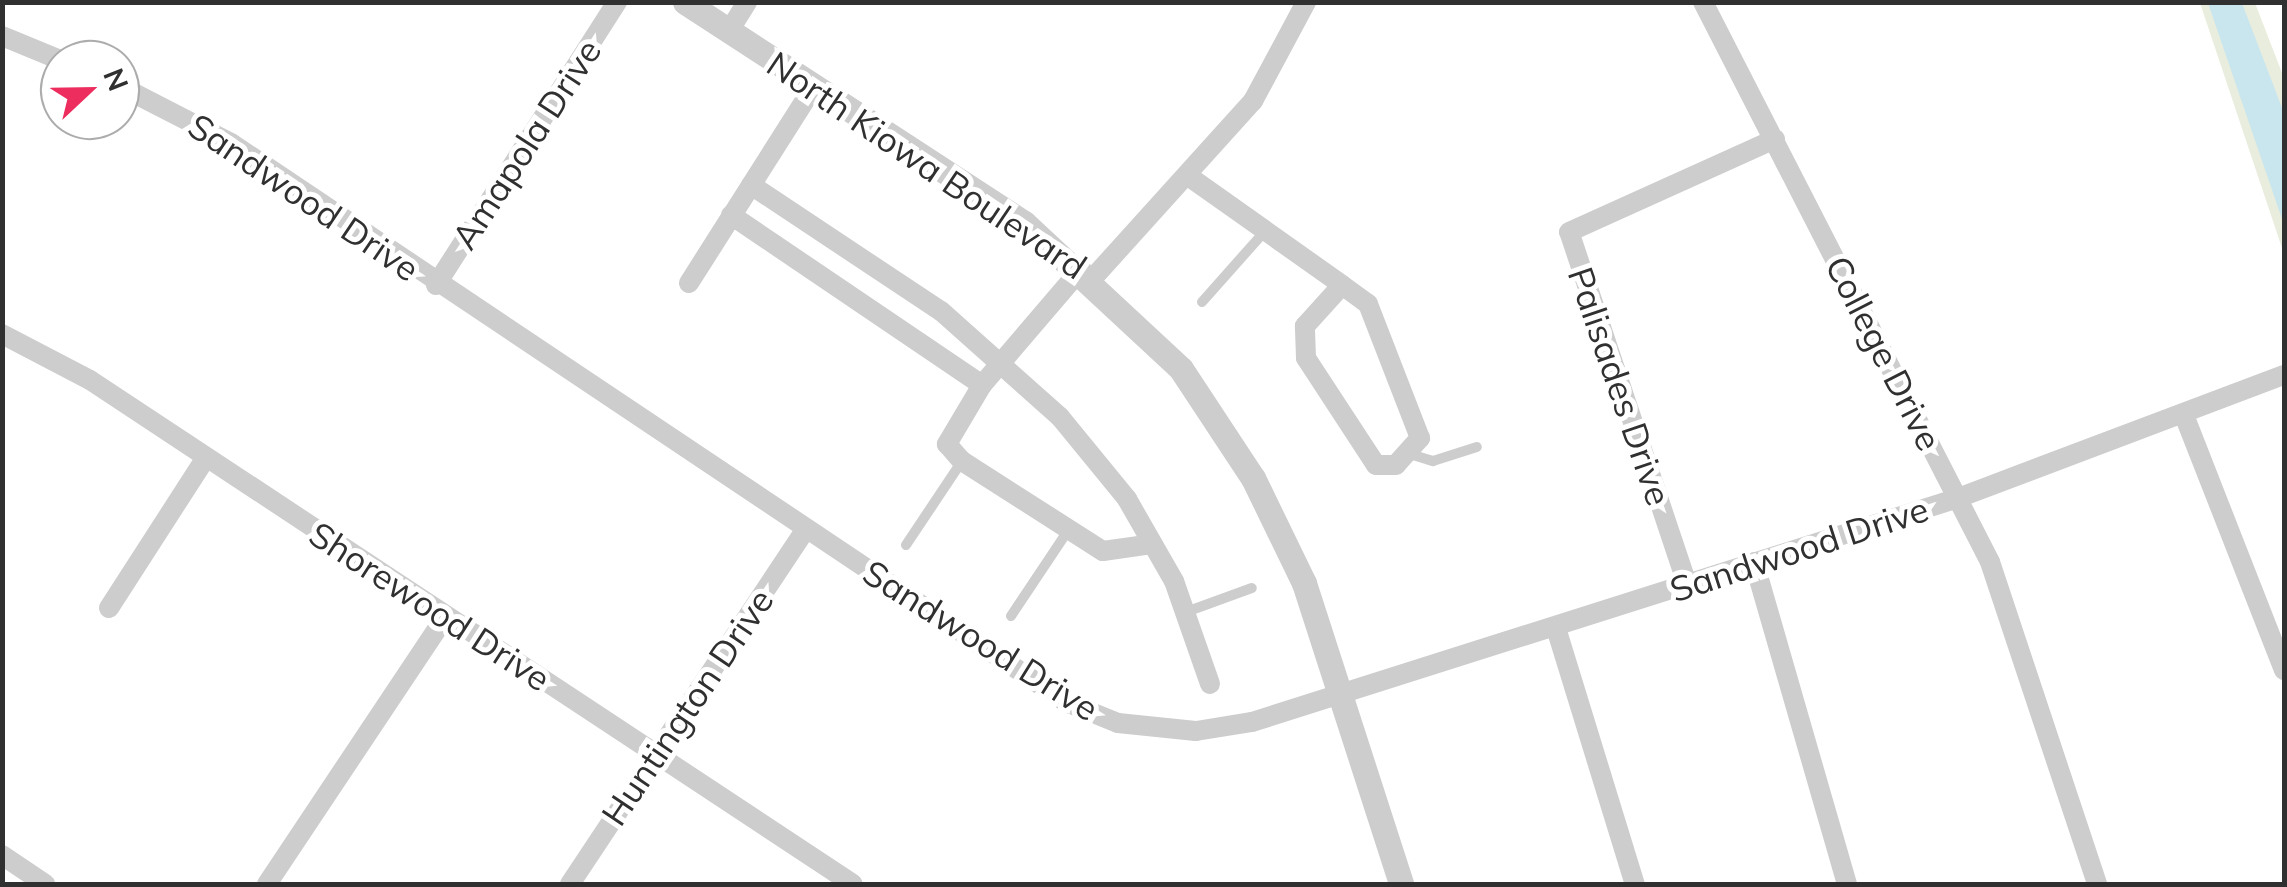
<!DOCTYPE html>
<html>
<head>
<meta charset="utf-8">
<style>
	body { margin:0 }
	#map { position:relative; width:2287px; height:887px; overflow:hidden; background:#fff; font-family:Mulish,sans-serif }
	div>[style] { position:absolute }
	[style*='--x'] { left:calc(var(--x)*1px); top:calc(var(--y)*1px); width:calc(var(--w)*1px); rotate:calc(var(--a)*1deg) }
	.green>* { inset:0; background:#e9eddd }
	.water>* { inset:0; background:#c9e6ee }
	.service>* { height:10px; margin:-5px; padding:0 5px; transform-origin:5px; border-radius:5px; background:#cdcdcd }
	.minor>* { height:20px; margin:-10px; padding:0 10px; transform-origin:10px; border-radius:10px; background:#cdcdcd }
	.tertiary>* { height:25px; margin:-12.5px; padding:0 12.5px; transform-origin:12.5px; border-radius:12.5px; background:#cdcdcd }
	span { translate:-50% -50%; white-space:nowrap; text-align:center; line-height:1.15; -webkit-text-stroke:10px #fff; paint-order:stroke }
	.street-label { font-size:35px; color:#303030 }
	.frame { position:absolute; inset:0; border:5px solid #303030; pointer-events:none }
	.north { position:absolute; left:40px; top:40px; width:100px; height:100px; box-sizing:border-box; background:#fff; border:2px solid #acacac; border-radius:50%; rotate:68deg; font-size:28px; font-weight:700; line-height:40px; text-align:center; color:#303030 }
	.north::after { content:''; display:block; margin:auto; width:35px; height:45px; background:#ec2d5e; clip-path:polygon(50% 0,100% 100%,50% 72%,0 100%) }
</style>
</head>
<body>
<div id="map">
	<div class="green">
		<div style="clip-path:polygon(2200px 3px,2255px 3px,2284px 78px,2284px 254px)"></div>
	</div>
	<div class="water">
		<div style="clip-path:polygon(2208px 3px,2242px 3px,2284px 113px,2284px 225px)"></div>
	</div>
	<div class="service">
		<div style="--x:1202;--y:302;--w:95;--a:-48.4"></div>
		<div style="--x:1413;--y:455;--w:21;--a:17"></div>
		<div style="--x:1433;--y:461;--w:46;--a:-17.7"></div>
		<div style="--x:906;--y:545;--w:101;--a:-56.3"></div>
		<div style="--x:1186;--y:612;--w:70;--a:-20"></div>
		<div style="--x:1011;--y:616;--w:101;--a:-56.3"></div>
	</div>
	<div class="minor">
		<div style="--x:1703;--y:2;--w:629;--a:62.86"></div>
		<div style="--x:1990;--y:562;--w:339;--a:71.6"></div>
		<div style="--x:729;--y:31;--w:34;--a:-58"></div>
		<div style="--x:2;--y:36;--w:63;--a:22.5"></div>
		<div style="--x:120;--y:86;--w:125;--a:27.2"></div>
		<div style="--x:231;--y:143;--w:1005;--a:33.8"></div>
		<div style="--x:1066;--y:702;--w:56;--a:22"></div>
		<div style="--x:1118;--y:723;--w:78;--a:5.9"></div>
		<div style="--x:1196;--y:731;--w:57;--a:-9.1"></div>
		<div style="--x:1252;--y:722;--w:741;--a:-17.6"></div>
		<div style="--x:1958;--y:498;--w:348;--a:-20.7"></div>
		<div style="--x:1191;--y:178;--w:185;--a:35.3"></div>
		<div style="--x:1342;--y:285;--w:32;--a:36"></div>
		<div style="--x:1368;--y:304;--w:144;--a:68.8"></div>
		<div style="--x:1420;--y:438;--w:36;--a:132"></div>
		<div style="--x:1396;--y:465;--w:20;--a:180"></div>
		<div style="--x:1376;--y:465;--w:128;--a:-123.2"></div>
		<div style="--x:1306;--y:358;--w:32;--a:-92"></div>
		<div style="--x:1305;--y:326;--w:55;--a:-47.9"></div>
		<div style="--x:751;--y:185;--w:228;--a:33.6"></div>
		<div style="--x:941;--y:311;--w:159;--a:41.7"></div>
		<div style="--x:1060;--y:417;--w:106;--a:50.7"></div>
		<div style="--x:1127;--y:499;--w:95;--a:60.2"></div>
		<div style="--x:1174;--y:581;--w:109;--a:70.7"></div>
		<div style="--x:731;--y:215;--w:303;--a:34.1"></div>
		<div style="--x:982;--y:385;--w:153;--a:-49.5"></div>
		<div style="--x:1093;--y:278;--w:239;--a:-47.9"></div>
		<div style="--x:1253;--y:101;--w:112;--a:-61.8"></div>
		<div style="--x:689;--y:283;--w:233;--a:-57.6"></div>
		<div style="--x:436;--y:285;--w:336;--a:-57.4"></div>
		<div style="--x:2;--y:334;--w:99;--a:27.6"></div>
		<div style="--x:90;--y:380;--w:914;--a:33.45"></div>
		<div style="--x:982;--y:385;--w:69;--a:120.7"></div>
		<div style="--x:947;--y:444;--w:23;--a:49"></div>
		<div style="--x:962;--y:461;--w:167;--a:32.6"></div>
		<div style="--x:1103;--y:551;--w:49;--a:-8.1"></div>
		<div style="--x:2184;--y:415;--w:274;--a:68.6"></div>
		<div style="--x:1754;--y:562;--w:335;--a:73.9"></div>
		<div style="--x:1687;--y:584;--w:371;--a:-108.5"></div>
		<div style="--x:1569;--y:232;--w:226;--a:-24.3"></div>
		<div style="--x:109;--y:608;--w:177;--a:-57.2"></div>
		<div style="--x:1556;--y:628;--w:268;--a:72.9"></div>
		<div style="--x:2;--y:855;--w:52;--a:34"></div>
		<div style="--x:267;--y:884;--w:321;--a:-56.3"></div>
		<div style="--x:570;--y:884;--w:425;--a:-56.4"></div>
	</div>
	<div class="tertiary">
		<div style="--x:685;--y:2;--w:405;--a:33.1"></div>
		<div style="--x:1024;--y:223;--w:214;--a:42.9"></div>
		<div style="--x:1181;--y:369;--w:131;--a:56.6"></div>
		<div style="--x:1253;--y:478;--w:117;--a:64.1"></div>
		<div style="--x:1304;--y:583;--w:316;--a:72.1"></div>
	</div>
	<div class="street-label">
		<span style="left:526px;top:144px;rotate:-57deg">Amapola Drive</span>
		<span style="left:927px;top:165px;rotate:34deg">North Kiowa Boulevard</span>
		<span style="left:304px;top:197px;rotate:34deg">Sandwood Drive</span>
		<span style="left:1884px;top:353px;rotate:63deg">College Drive</span>
		<span style="left:1620px;top:386px;rotate:71deg">Palisades Drive</span>
		<span style="left:1799px;top:549px;rotate:-18deg">Sandwood Drive</span>
		<span style="left:430px;top:606px;rotate:33deg">Shorewood Drive</span>
		<span style="left:981px;top:640px;rotate:32deg">Sandwood Drive</span>
		<span style="left:687px;top:707px;rotate:-56deg">Huntington Drive</span>
	</div>
	<div class="frame"></div>
	<div class="north">N</div>
</div>
</body>
</html>
